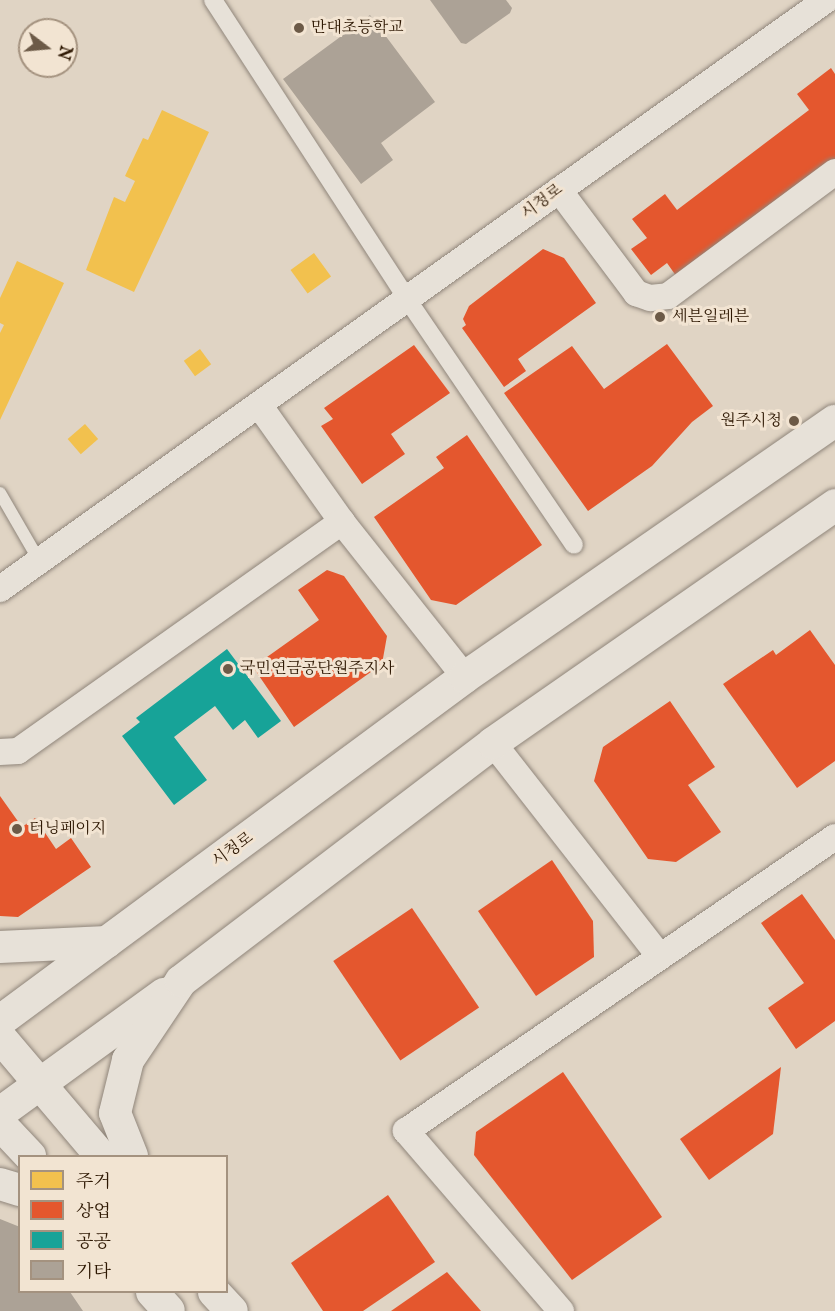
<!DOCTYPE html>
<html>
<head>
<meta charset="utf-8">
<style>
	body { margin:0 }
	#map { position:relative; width:835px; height:1311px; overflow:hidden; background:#e0d4c4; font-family:"IM FELL English","Noto Serif KR",serif }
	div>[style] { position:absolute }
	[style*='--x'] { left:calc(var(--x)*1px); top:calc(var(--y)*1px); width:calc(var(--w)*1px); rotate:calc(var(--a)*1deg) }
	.homes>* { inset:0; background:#f2c14e; transform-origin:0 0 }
	.shops>* { inset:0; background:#e4572e; transform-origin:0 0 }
	.public>* { inset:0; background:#17a398 }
	.building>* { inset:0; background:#aca296 }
	.roads { filter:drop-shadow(0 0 2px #90867b) drop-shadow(0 0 2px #90867b) }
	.service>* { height:12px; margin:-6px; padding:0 6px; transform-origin:6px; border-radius:6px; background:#e7e1d8 }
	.pedestrian>* { height:18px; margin:-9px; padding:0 9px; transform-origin:9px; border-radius:9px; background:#e7e1d8 }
	.minor>* { height:26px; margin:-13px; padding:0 13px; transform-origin:13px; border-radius:13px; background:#e7e1d8 }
	.tertiary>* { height:32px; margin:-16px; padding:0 16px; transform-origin:16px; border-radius:16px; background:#e7e1d8 }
	.dots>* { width:16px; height:16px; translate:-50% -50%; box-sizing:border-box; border:3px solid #f2e4d2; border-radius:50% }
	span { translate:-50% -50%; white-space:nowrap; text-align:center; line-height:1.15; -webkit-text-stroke:6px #f2e4d2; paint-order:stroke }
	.poi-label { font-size:16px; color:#2e1803 }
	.left { translate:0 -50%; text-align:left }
	.right { translate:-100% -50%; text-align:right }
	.street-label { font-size:16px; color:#2e1803 }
	.legend { position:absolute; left:18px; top:1155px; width:210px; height:138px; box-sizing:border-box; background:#f2e4d2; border:2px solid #a4927f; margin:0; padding:8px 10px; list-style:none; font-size:18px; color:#2e1803 }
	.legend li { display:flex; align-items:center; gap:12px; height:30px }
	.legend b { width:30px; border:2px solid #a4927f }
	.north { position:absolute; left:18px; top:18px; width:60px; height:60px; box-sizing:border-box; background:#f2e4d2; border:2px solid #a4927f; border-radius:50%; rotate:106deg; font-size:16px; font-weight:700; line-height:24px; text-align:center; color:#2e1803 }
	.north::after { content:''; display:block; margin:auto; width:21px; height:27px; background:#6c5a47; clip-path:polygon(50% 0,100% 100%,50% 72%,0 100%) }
</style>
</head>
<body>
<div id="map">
	<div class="homes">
		<div style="clip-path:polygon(162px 110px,209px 132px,134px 292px,86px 270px,114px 197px,125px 202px,135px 181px,125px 176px,143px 138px,148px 140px)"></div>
		<div style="left:314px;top:253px;width:29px;height:29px;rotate:54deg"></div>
		<div style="clip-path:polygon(17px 261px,64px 283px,0 420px,0 333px,4px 325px,0 323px,0 298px)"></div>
		<div style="left:200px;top:349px;width:19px;height:20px;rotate:54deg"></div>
		<div style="left:85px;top:424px;width:20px;height:23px;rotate:49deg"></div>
	</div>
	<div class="shops">
		<div style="clip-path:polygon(831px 68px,835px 74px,835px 162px,679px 280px,667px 263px,651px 275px,631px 249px,647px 238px,632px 219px,665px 194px,677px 210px,809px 110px,797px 94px)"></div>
		<div style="clip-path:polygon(543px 249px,564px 258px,596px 303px,518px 359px,526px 371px,504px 387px,462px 328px,466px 325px,463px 319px,469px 306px)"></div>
		<div style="clip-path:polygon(667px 344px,713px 406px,692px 422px,652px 466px,588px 511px,504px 393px,572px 346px,604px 389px)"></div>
		<div style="clip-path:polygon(414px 345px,450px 393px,391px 434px,405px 454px,362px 484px,321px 426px,333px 419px,324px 408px)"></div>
		<div style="clip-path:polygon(467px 435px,542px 545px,456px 605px,431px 600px,374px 517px,444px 468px,436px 457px)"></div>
		<div style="clip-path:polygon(327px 570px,344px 576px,387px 636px,382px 664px,294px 727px,253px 667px,319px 620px,298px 590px)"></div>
		<div style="clip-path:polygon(810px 630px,835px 665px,835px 761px,797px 788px,723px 684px,773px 650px,776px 655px)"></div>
		<div style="clip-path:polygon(670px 701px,715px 767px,688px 785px,721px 832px,676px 862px,648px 859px,594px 781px,603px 747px)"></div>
		<div style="clip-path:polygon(0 796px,22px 827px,35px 818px,56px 849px,71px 838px,91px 867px,18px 917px,0 916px)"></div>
		<div style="clip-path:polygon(552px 860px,593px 921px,594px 957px,536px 996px,478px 911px)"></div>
		<div style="clip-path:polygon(802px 894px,835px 940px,835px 1021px,796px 1049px,768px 1008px,804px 983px,761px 923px)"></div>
		<div style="left:412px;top:908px;width:120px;height:95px;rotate:56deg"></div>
		<div style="clip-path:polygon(781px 1067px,773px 1134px,709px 1180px,680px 1139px)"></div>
		<div style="clip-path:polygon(563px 1072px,662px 1217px,572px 1280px,474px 1155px,476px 1132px)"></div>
		<div style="clip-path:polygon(388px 1195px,435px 1262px,363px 1311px,323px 1311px,291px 1263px)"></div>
		<div style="clip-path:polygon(447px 1272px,481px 1311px,391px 1311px)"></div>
	</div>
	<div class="public">
		<div style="clip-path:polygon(227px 649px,281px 721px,258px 738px,245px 720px,233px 730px,215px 706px,174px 737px,207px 780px,174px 805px,122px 736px,140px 722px,136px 718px)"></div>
	</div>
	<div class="building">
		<div style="clip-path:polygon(430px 0,506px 0,512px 8px,510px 13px,466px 44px,461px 43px)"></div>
		<div style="clip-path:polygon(370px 15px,435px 102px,381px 143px,393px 160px,361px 184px,283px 79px)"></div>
		<div style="clip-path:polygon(0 1219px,20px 1227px,20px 1292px,70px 1292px,83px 1311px,0 1311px)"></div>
	</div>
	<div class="roads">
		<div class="service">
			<div style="--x:0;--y:493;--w:80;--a:59.9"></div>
		</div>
		<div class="pedestrian">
			<div style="--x:213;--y:0;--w:356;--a:57"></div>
			<div style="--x:407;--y:299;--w:297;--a:55.8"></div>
		</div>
		<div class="minor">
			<div style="--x:559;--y:190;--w:129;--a:53.2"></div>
			<div style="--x:636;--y:293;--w:15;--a:20"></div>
			<div style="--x:650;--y:298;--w:18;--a:-6"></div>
			<div style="--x:668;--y:296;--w:208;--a:-36.6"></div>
			<div style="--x:259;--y:405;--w:143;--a:54.6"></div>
			<div style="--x:342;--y:522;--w:198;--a:51.6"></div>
			<div style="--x:0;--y:589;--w:1014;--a:-35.49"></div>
			<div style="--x:493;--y:743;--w:271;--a:52"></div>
			<div style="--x:0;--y:752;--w:18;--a:-3"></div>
			<div style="--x:18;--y:751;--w:397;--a:-35.3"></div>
			<div style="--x:561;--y:1311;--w:238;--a:-130.7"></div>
			<div style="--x:406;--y:1131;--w:520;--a:-34.42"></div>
		</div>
		<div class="tertiary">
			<div style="--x:0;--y:947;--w:107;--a:-2.7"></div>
			<div style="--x:0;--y:1021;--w:578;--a:-36.49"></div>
			<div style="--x:465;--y:677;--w:450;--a:-34.7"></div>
			<div style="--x:0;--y:1037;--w:156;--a:49.7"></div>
			<div style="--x:0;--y:1113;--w:203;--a:-36"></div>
			<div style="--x:0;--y:1124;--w:44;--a:46.8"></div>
			<div style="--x:132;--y:1156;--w:46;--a:-111.6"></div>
			<div style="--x:115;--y:1113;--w:55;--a:-76.2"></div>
			<div style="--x:128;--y:1060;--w:95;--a:-56.1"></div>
			<div style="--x:181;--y:981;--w:392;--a:-37.3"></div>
			<div style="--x:493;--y:743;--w:417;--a:-34.8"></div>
			<div style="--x:0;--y:1184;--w:21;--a:17"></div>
			<div style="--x:152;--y:1292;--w:25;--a:48"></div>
			<div style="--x:214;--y:1292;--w:26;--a:47"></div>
		</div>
	</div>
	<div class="dots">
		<div style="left:299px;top:28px;background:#6c5a47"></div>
		<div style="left:660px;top:317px;background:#6c5a47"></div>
		<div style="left:794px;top:421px;background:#6c5a47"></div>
		<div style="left:228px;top:669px;background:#6c5a47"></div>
		<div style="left:17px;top:829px;background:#6c5a47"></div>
	</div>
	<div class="poi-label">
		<span class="left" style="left:311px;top:28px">만대초등학교</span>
		<span class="left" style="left:672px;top:317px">세븐일레븐</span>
		<span class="right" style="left:782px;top:421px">원주시청</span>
		<span class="left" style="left:240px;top:669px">국민연금공단원주지사</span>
		<span class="left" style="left:29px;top:829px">터닝페이지</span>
	</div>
	<div class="street-label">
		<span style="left:542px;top:202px;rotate:-36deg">시청로</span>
		<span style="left:233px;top:850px;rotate:-36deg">시청로</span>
	</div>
	<ul class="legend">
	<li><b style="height:16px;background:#f2c14e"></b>주거</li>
	<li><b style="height:16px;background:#e4572e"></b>상업</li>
	<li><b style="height:16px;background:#17a398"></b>공공</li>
	<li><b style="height:16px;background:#aca296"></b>기타</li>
	</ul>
	<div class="north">N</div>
</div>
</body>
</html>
